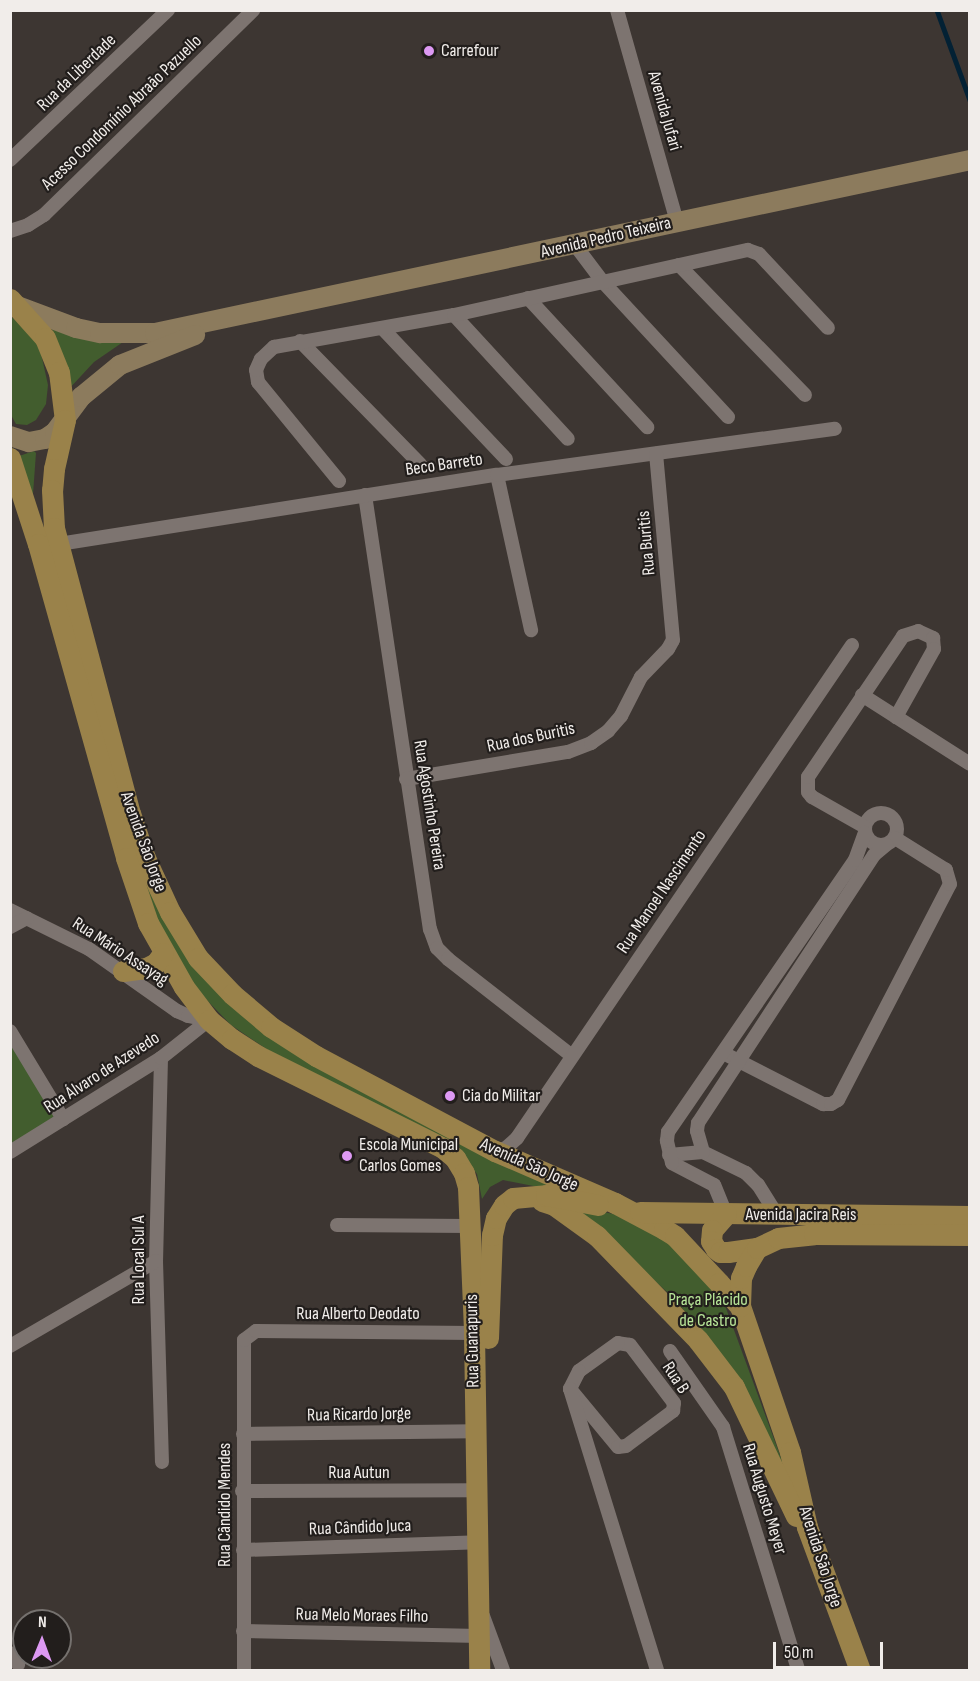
<!DOCTYPE html>
<html>
<head>
<meta charset="utf-8">
<style>
	body { margin:0 }
	#map { position:relative; width:980px; height:1681px; overflow:hidden; background:#3d3632; font-family:"Sofia Sans Condensed",sans-serif }
	div>[style] { position:absolute }
	[style*='--x'] { left:calc(var(--x)*1px); top:calc(var(--y)*1px); width:calc(var(--w)*1px); rotate:calc(var(--a)*1deg) }
	.green>* { inset:0; background:#425d2e }
	.stream>* { height:4.5px; margin:-2.25px; padding:0 2.25px; transform-origin:2.25px; border-radius:2.25px; background:#032134 }
	.street>* { height:14px; margin:-7px; padding:0 7px; transform-origin:7px; border-radius:7px; background:#7d7470 }
	.street>.ring { margin:-7px; padding:0; box-sizing:content-box; background:none; border:14px solid #7d7470; border-radius:50% }
	.secondary>* { height:20px; margin:-10px; padding:0 10px; transform-origin:10px; border-radius:10px; background:#8c7b5d }
	.primary>* { height:21px; margin:-10.5px; padding:0 10.5px; transform-origin:10.5px; border-radius:10.5px; background:#9a824a }
	.dots>* { width:16px; height:16px; translate:-50% -50%; box-sizing:border-box; border:3px solid #221e1c; border-radius:50% }
	span { translate:-50% -50%; white-space:nowrap; text-align:center; line-height:1.15; -webkit-text-stroke:4.5px #221e1c; paint-order:stroke }
	.poi-label { font-size:18px; color:#f1edea }
	.left { translate:0 -50%; text-align:left }
	.street-label { font-size:18px; color:#f1edea }
	.park-label { font-size:18px; color:#b7e598 }
	.frame { position:absolute; inset:0; border:12px solid #f1edea; pointer-events:none }
	.north { position:absolute; left:12px; top:1609px; width:60px; height:60px; box-sizing:border-box; background:#221e1c; border:2px solid #75716e; border-radius:50%; rotate:1deg; font-size:16px; font-weight:700; line-height:24px; text-align:center; color:#f1edea }
	.north::after { content:''; display:block; margin:auto; width:21px; height:27px; background:#dd99f3; clip-path:polygon(50% 0,100% 100%,50% 72%,0 100%) }
	.scale { position:absolute; left:773px; top:1642px; width:110px; height:27px; box-sizing:border-box; border:3px solid #f1edea; border-top:0; padding-left:8px; font-size:18px; line-height:21px; white-space:nowrap; color:#f1edea; -webkit-text-stroke:4px #221e1c; paint-order:stroke }
</style>
</head>
<body>
<div id="map">
	<div class="green">
		<div style="clip-path:polygon(10px 316px,26px 328px,40px 349px,48px 385px,46px 404px,36px 420px,27px 425px,16px 424px,11px 415px)"></div>
		<div style="clip-path:polygon(52px 329px,86px 339px,126px 340px,94px 362px,68px 390px,62px 359px)"></div>
		<div style="clip-path:polygon(34px 451px,36px 453px,33px 494px,29px 496px,19px 456px)"></div>
		<div style="clip-path:polygon(143px 873px,221px 996px,579px 1195px,503px 1180px,490px 1187px,482px 1199px,477px 1174px,458px 1149px,284px 1061px,231px 1025px,199px 992px,155px 923px)"></div>
		<div style="clip-path:polygon(11px 1043px,55px 1117px,10px 1145px)"></div>
		<div style="clip-path:polygon(555px 1202px,623px 1216px,669px 1243px,723px 1300px,788px 1477px,706px 1339px,676px 1300px,595px 1227px)"></div>
	</div>
	<div class="stream">
		<div style="--x:937;--y:10;--w:96;--a:69.9"></div>
	</div>
	<div class="street">
		<div style="--x:617;--y:10;--w:220;--a:74.2"></div>
		<div style="--x:10;--y:160;--w:218;--a:-43.5"></div>
		<div style="--x:10;--y:231;--w:19;--a:-18"></div>
		<div style="--x:28;--y:225;--w:19;--a:-32"></div>
		<div style="--x:44;--y:215;--w:293;--a:-44.4"></div>
		<div style="--x:575;--y:245;--w:46;--a:52.9"></div>
		<div style="--x:603;--y:282;--w:184;--a:47.2"></div>
		<div style="--x:679;--y:265;--w:181;--a:45.9"></div>
		<div style="--x:528;--y:298;--w:176;--a:47.3"></div>
		<div style="--x:454;--y:315;--w:168;--a:47.4"></div>
		<div style="--x:383;--y:329;--w:179;--a:46.6"></div>
		<div style="--x:300;--y:341;--w:172;--a:45.7"></div>
		<div style="--x:497;--y:475;--w:159;--a:77.6"></div>
		<div style="--x:339;--y:481;--w:128;--a:-129.3"></div>
		<div style="--x:258;--y:382;--w:12;--a:-99"></div>
		<div style="--x:256;--y:370;--w:12;--a:-66"></div>
		<div style="--x:261;--y:359;--w:18;--a:-43"></div>
		<div style="--x:274;--y:347;--w:183;--a:-10.1"></div>
		<div style="--x:454;--y:315;--w:301;--a:-12.5"></div>
		<div style="--x:748;--y:250;--w:12;--a:20"></div>
		<div style="--x:759;--y:254;--w:101;--a:47"></div>
		<div style="--x:365;--y:495;--w:439;--a:81.5"></div>
		<div style="--x:430;--y:929;--w:20;--a:70"></div>
		<div style="--x:437;--y:948;--w:16;--a:45"></div>
		<div style="--x:448;--y:959;--w:157;--a:38"></div>
		<div style="--x:59;--y:544;--w:443;--a:-9"></div>
		<div style="--x:497;--y:475;--w:341;--a:-7.8"></div>
		<div style="--x:862;--y:695;--w:128;--a:32.6"></div>
		<div style="--x:406;--y:779;--w:164;--a:-9.5"></div>
		<div style="--x:568;--y:752;--w:25;--a:-21"></div>
		<div style="--x:591;--y:743;--w:21;--a:-35"></div>
		<div style="--x:608;--y:731;--w:20;--a:-49"></div>
		<div style="--x:621;--y:716;--w:44;--a:-62.9"></div>
		<div style="--x:641;--y:677;--w:39;--a:-46"></div>
		<div style="--x:668;--y:649;--w:10;--a:-61"></div>
		<div style="--x:673;--y:640;--w:187;--a:-95.2"></div>
		<div class="ring" style="left:865px;top:813px;width:18px;height:18px"></div>
		<div style="--x:865;--y:827;--w:61;--a:-150.5"></div>
		<div style="--x:812;--y:797;--w:6;--a:-129"></div>
		<div style="--x:808;--y:792;--w:15;--a:-90"></div>
		<div style="--x:808;--y:777;--w:170;--a:-56"></div>
		<div style="--x:903;--y:636;--w:16;--a:-18"></div>
		<div style="--x:918;--y:631;--w:17;--a:25"></div>
		<div style="--x:933;--y:638;--w:11;--a:85"></div>
		<div style="--x:934;--y:649;--w:78;--a:119.2"></div>
		<div style="--x:10;--y:910;--w:88;--a:26.3"></div>
		<div style="--x:89;--y:949;--w:108;--a:35.2"></div>
		<div style="--x:177;--y:1011;--w:12;--a:24"></div>
		<div style="--x:188;--y:1016;--w:21;--a:11"></div>
		<div style="--x:10;--y:927;--w:19;--a:-28"></div>
		<div style="--x:10;--y:1031;--w:103;--a:58.9"></div>
		<div style="--x:729;--y:1056;--w:106;--a:27.1"></div>
		<div style="--x:823;--y:1104;--w:8;--a:0"></div>
		<div style="--x:831;--y:1104;--w:8;--a:-30"></div>
		<div style="--x:838;--y:1100;--w:243;--a:-62.6"></div>
		<div style="--x:950;--y:884;--w:15;--a:-106"></div>
		<div style="--x:946;--y:870;--w:60;--a:-147.9"></div>
		<div style="--x:161;--y:1058;--w:203;--a:91.4"></div>
		<div style="--x:156;--y:1261;--w:201;--a:88.3"></div>
		<div style="--x:495;--y:1151;--w:11;--a:-15"></div>
		<div style="--x:506;--y:1148;--w:15;--a:-42"></div>
		<div style="--x:517;--y:1138;--w:596;--a:-55.8"></div>
		<div style="--x:10;--y:1152;--w:178;--a:-31.9"></div>
		<div style="--x:161;--y:1058;--w:61;--a:-38.4"></div>
		<div style="--x:669;--y:1155;--w:34;--a:-5"></div>
		<div style="--x:726;--y:1214;--w:31;--a:-112"></div>
		<div style="--x:714;--y:1185;--w:47;--a:-152.4"></div>
		<div style="--x:672;--y:1163;--w:23;--a:-103"></div>
		<div style="--x:667;--y:1141;--w:9;--a:-84"></div>
		<div style="--x:668;--y:1132;--w:330;--a:-55.5"></div>
		<div style="--x:855;--y:860;--w:29;--a:-70"></div>
		<div style="--x:777;--y:1215;--w:36;--a:-122"></div>
		<div style="--x:758;--y:1185;--w:17;--a:-135"></div>
		<div style="--x:746;--y:1173;--w:48;--a:-154"></div>
		<div style="--x:703;--y:1152;--w:22;--a:-106"></div>
		<div style="--x:697;--y:1131;--w:8;--a:-83"></div>
		<div style="--x:698;--y:1123;--w:321;--a:-56.7"></div>
		<div style="--x:874;--y:855;--w:16;--a:-40"></div>
		<div style="--x:337;--y:1225;--w:132;--a:0.4"></div>
		<div style="--x:10;--y:1346;--w:169;--a:-30.2"></div>
		<div style="--x:670;--y:1351;--w:93;--a:55.1"></div>
		<div style="--x:723;--y:1427;--w:254;--a:72.8"></div>
		<div style="--x:570;--y:1389;--w:75;--a:50.4"></div>
		<div style="--x:618;--y:1447;--w:8;--a:-7"></div>
		<div style="--x:626;--y:1446;--w:59;--a:-36.7"></div>
		<div style="--x:673;--y:1411;--w:8;--a:-83"></div>
		<div style="--x:674;--y:1403;--w:73;--a:-127.2"></div>
		<div style="--x:630;--y:1345;--w:12;--a:-171"></div>
		<div style="--x:618;--y:1343;--w:48;--a:144.3"></div>
		<div style="--x:579;--y:1371;--w:20;--a:117"></div>
		<div style="--x:570;--y:1389;--w:294;--a:72.8"></div>
		<div style="--x:243;--y:1434;--w:231;--a:-0.7"></div>
		<div style="--x:242;--y:1491;--w:234;--a:-0.2"></div>
		<div style="--x:243;--y:1550;--w:235;--a:-1.9"></div>
		<div style="--x:483;--y:1616;--w:58;--a:69.7"></div>
		<div style="--x:243;--y:1631;--w:237;--a:1.2"></div>
		<div style="--x:10;--y:1653;--w:14;--a:54"></div>
		<div style="--x:244;--y:1670;--w:330;--a:-90"></div>
		<div style="--x:244;--y:1340;--w:15;--a:-37"></div>
		<div style="--x:256;--y:1331;--w:218;--a:0.5"></div>
	</div>
	<div class="secondary">
		<div style="--x:15;--y:305;--w:65;--a:20.7"></div>
		<div style="--x:76;--y:328;--w:25;--a:12"></div>
		<div style="--x:100;--y:333;--w:55;--a:0"></div>
		<div style="--x:155;--y:333;--w:833;--a:-11.98"></div>
		<div style="--x:10;--y:436;--w:20;--a:18"></div>
		<div style="--x:29;--y:442;--w:16;--a:-11"></div>
		<div style="--x:45;--y:439;--w:12;--a:-35"></div>
		<div style="--x:55;--y:432;--w:44;--a:-53.4"></div>
		<div style="--x:81;--y:397;--w:50;--a:-39.4"></div>
		<div style="--x:120;--y:365;--w:81;--a:-21.8"></div>
	</div>
	<div class="primary">
		<div style="--x:10;--y:299;--w:52;--a:48.1"></div>
		<div style="--x:45;--y:338;--w:37;--a:68"></div>
		<div style="--x:59;--y:372;--w:48;--a:82.9"></div>
		<div style="--x:65;--y:420;--w:50;--a:102.7"></div>
		<div style="--x:54;--y:469;--w:21;--a:95"></div>
		<div style="--x:52;--y:490;--w:38;--a:87"></div>
		<div style="--x:54;--y:528;--w:295;--a:75.1"></div>
		<div style="--x:130;--y:813;--w:47;--a:71.6"></div>
		<div style="--x:145;--y:858;--w:60;--a:65.2"></div>
		<div style="--x:170;--y:912;--w:54;--a:58.7"></div>
		<div style="--x:198;--y:958;--w:50;--a:46.6"></div>
		<div style="--x:232;--y:994;--w:51;--a:40.2"></div>
		<div style="--x:271;--y:1027;--w:54;--a:32.8"></div>
		<div style="--x:316;--y:1056;--w:203;--a:28"></div>
		<div style="--x:495;--y:1151;--w:131;--a:23.4"></div>
		<div style="--x:615;--y:1203;--w:55;--a:28"></div>
		<div style="--x:664;--y:1229;--w:13;--a:32"></div>
		<div style="--x:675;--y:1236;--w:64;--a:46.9"></div>
		<div style="--x:719;--y:1283;--w:31;--a:48"></div>
		<div style="--x:740;--y:1306;--w:154;--a:71.1"></div>
		<div style="--x:790;--y:1452;--w:77;--a:77.2"></div>
		<div style="--x:807;--y:1527;--w:153;--a:69.7"></div>
		<div style="--x:10;--y:458;--w:90;--a:72"></div>
		<div style="--x:38;--y:544;--w:326;--a:74.3"></div>
		<div style="--x:126;--y:858;--w:69;--a:71.3"></div>
		<div style="--x:148;--y:923;--w:73;--a:60.6"></div>
		<div style="--x:184;--y:987;--w:41;--a:52.9"></div>
		<div style="--x:209;--y:1020;--w:30;--a:40"></div>
		<div style="--x:232;--y:1039;--w:31;--a:33"></div>
		<div style="--x:258;--y:1056;--w:207;--a:26.4"></div>
		<div style="--x:443;--y:1148;--w:16;--a:40"></div>
		<div style="--x:455;--y:1158;--w:17;--a:59"></div>
		<div style="--x:464;--y:1173;--w:15;--a:74"></div>
		<div style="--x:468;--y:1187;--w:146;--a:87.6"></div>
		<div style="--x:474;--y:1333;--w:337;--a:89.1"></div>
		<div style="--x:123;--y:971;--w:23;--a:-7"></div>
		<div style="--x:146;--y:968;--w:11;--a:-27"></div>
		<div style="--x:156;--y:963;--w:12;--a:-55"></div>
		<div style="--x:542;--y:1201;--w:13;--a:18"></div>
		<div style="--x:554;--y:1205;--w:53;--a:35.8"></div>
		<div style="--x:597;--y:1236;--w:145;--a:45.8"></div>
		<div style="--x:698;--y:1340;--w:59;--a:52.5"></div>
		<div style="--x:734;--y:1387;--w:143;--a:64.3"></div>
		<div style="--x:640;--y:1212;--w:330;--a:0.7"></div>
		<div style="--x:726;--y:1214;--w:21;--a:131"></div>
		<div style="--x:712;--y:1230;--w:11;--a:95"></div>
		<div style="--x:711;--y:1241;--w:9;--a:58"></div>
		<div style="--x:716;--y:1249;--w:5;--a:37"></div>
		<div style="--x:720;--y:1252;--w:8;--a:0"></div>
		<div style="--x:728;--y:1252;--w:29;--a:-8"></div>
		<div style="--x:740;--y:1306;--w:28;--a:-88"></div>
		<div style="--x:741;--y:1278;--w:13;--a:-67"></div>
		<div style="--x:746;--y:1266;--w:21;--a:-59"></div>
		<div style="--x:757;--y:1248;--w:23;--a:-25"></div>
		<div style="--x:778;--y:1238;--w:36;--a:-6"></div>
		<div style="--x:814;--y:1234;--w:156;--a:0.4"></div>
		<div style="--x:488;--y:1338;--w:103;--a:-87.8"></div>
		<div style="--x:492;--y:1235;--w:17;--a:-77"></div>
		<div style="--x:496;--y:1218;--w:15;--a:-58"></div>
		<div style="--x:504;--y:1205;--w:11;--a:-38"></div>
		<div style="--x:513;--y:1198;--w:33;--a:-5"></div>
		<div style="--x:546;--y:1195;--w:53;--a:10.9"></div>
	</div>
	<div class="dots">
		<div style="left:429px;top:51px;background:#dd99f3"></div>
		<div style="left:450px;top:1096px;background:#dd99f3"></div>
		<div style="left:347px;top:1156px;background:#dd99f3"></div>
	</div>
	<div class="poi-label">
		<span class="left" style="left:441px;top:51px">Carrefour</span>
		<span class="left" style="left:462px;top:1096px">Cia do Militar</span>
		<span class="left" style="left:359px;top:1156px">Escola Municipal<br>Carlos Gomes</span>
	</div>
	<div class="street-label">
		<span style="left:77px;top:73px;rotate:-44deg">Rua da Liberdade</span>
		<span style="left:664px;top:111px;rotate:74deg">Avenida Jufari</span>
		<span style="left:122px;top:113px;rotate:-44deg">Acesso Condomínio Abraão Pazuello</span>
		<span style="left:606px;top:238px;rotate:-13deg">Avenida Pedro Teixeira</span>
		<span style="left:444px;top:465px;rotate:-8deg">Beco Barreto</span>
		<span style="left:647px;top:543px;rotate:-95deg">Rua Buritis</span>
		<span style="left:531px;top:738px;rotate:-12deg">Rua dos Buritis</span>
		<span style="left:429px;top:805px;rotate:81deg">Rua Agostinho Pereira</span>
		<span style="left:143px;top:842px;rotate:70deg">Avenida São Jorge</span>
		<span style="left:662px;top:892px;rotate:-56deg">Rua Manoel Nascimento</span>
		<span style="left:120px;top:952px;rotate:33deg">Rua Mário Assayag</span>
		<span style="left:102px;top:1073px;rotate:-33deg">Rua Álvaro de Azevedo</span>
		<span style="left:529px;top:1165px;rotate:24deg">Avenida São Jorge</span>
		<span style="left:801px;top:1215px">Avenida Jacira Reis</span>
		<span style="left:139px;top:1260px;rotate:-90deg">Rua Local Sul A</span>
		<span style="left:358px;top:1314px">Rua Alberto Deodato</span>
		<span style="left:473px;top:1341px;rotate:-91deg">Rua Guanapuris</span>
		<span style="left:675px;top:1378px;rotate:57deg">Rua B</span>
		<span style="left:359px;top:1415px;rotate:-1deg">Rua Ricardo Jorge</span>
		<span style="left:359px;top:1473px">Rua Autun</span>
		<span style="left:764px;top:1499px;rotate:73deg">Rua Augusto Meyer</span>
		<span style="left:225px;top:1505px;rotate:-90deg">Rua Cândido Mendes</span>
		<span style="left:360px;top:1528px;rotate:-2deg">Rua Cândido Juca</span>
		<span style="left:820px;top:1557px;rotate:72deg">Avenida São Jorge</span>
		<span style="left:362px;top:1616px;rotate:1deg">Rua Melo Moraes Filho</span>
	</div>
	<div class="park-label">
		<span style="left:708px;top:1311px">Praça Plácido<br>de Castro</span>
	</div>
	<div class="frame"></div>
	<div class="north">N</div>
	<div class="scale">50 m</div>
</div>
</body>
</html>
